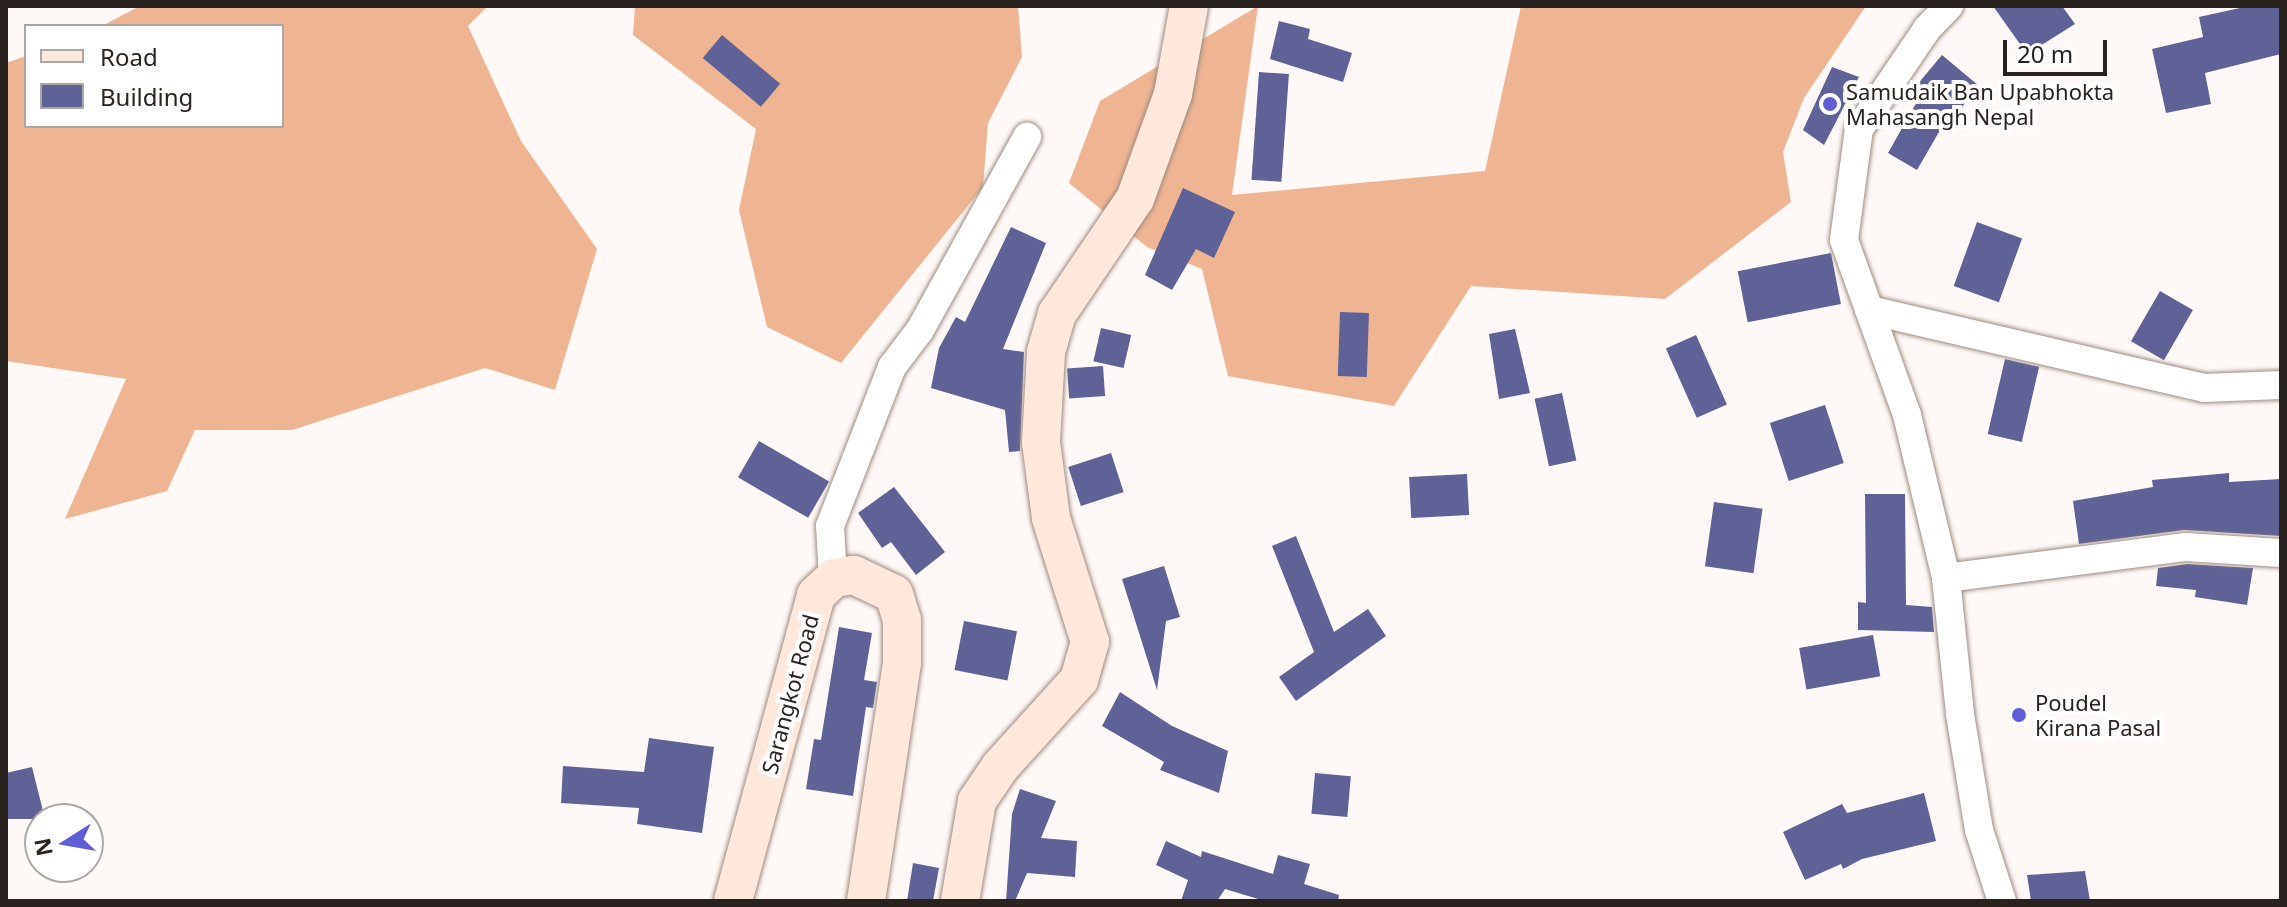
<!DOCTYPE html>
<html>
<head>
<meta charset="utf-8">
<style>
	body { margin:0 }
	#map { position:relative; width:2287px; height:907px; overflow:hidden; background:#fef9f7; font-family:"Noto Sans",sans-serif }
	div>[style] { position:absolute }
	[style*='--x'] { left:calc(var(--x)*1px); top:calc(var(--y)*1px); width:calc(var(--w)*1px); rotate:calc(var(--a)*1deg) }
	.forest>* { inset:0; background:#efb593 }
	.building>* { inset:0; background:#5e6296; transform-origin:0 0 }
	.roads { filter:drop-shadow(0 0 2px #9e8a7f) drop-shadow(0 0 2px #9e8a7f) }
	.street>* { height:28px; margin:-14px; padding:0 14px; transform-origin:14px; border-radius:14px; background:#fff }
	.secondary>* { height:38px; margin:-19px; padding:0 19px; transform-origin:19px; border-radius:19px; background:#fee8dc }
	.dots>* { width:22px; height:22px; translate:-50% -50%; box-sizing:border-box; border:4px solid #fff; border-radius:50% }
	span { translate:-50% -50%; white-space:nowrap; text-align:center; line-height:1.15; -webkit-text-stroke:8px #fff; paint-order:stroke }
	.poi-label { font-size:22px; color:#2a221e }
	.left { translate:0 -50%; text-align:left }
	.street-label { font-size:22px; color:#2a221e }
	.frame { position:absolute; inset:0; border:8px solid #2a221e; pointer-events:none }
	.legend { position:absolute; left:24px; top:24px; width:260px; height:104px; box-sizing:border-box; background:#fff; border:2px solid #aaa7a5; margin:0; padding:10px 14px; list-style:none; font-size:24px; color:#2a221e }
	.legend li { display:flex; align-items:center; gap:16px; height:40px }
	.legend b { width:40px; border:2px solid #aaa7a5 }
	.north { position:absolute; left:24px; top:803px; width:80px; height:80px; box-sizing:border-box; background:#fff; border:2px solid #aaa7a5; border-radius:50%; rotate:259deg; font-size:22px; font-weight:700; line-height:32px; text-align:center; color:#2a221e }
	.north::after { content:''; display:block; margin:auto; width:28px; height:36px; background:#605ed7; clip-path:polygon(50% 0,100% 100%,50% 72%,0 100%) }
	.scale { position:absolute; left:2003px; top:40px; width:104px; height:36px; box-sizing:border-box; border:4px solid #2a221e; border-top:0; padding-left:10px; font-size:24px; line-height:28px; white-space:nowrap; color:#2a221e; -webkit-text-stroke:6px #fff; paint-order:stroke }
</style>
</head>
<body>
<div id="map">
	<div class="forest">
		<div style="clip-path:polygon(140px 6px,488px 6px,468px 26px,521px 141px,597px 249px,555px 390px,485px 368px,292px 430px,195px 430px,167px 491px,65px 519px,126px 379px,6px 361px,6px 63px,26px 56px,26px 126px,282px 126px,282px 26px,102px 26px)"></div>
		<div style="clip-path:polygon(635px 6px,1018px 6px,1022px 57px,988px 123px,983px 187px,841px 363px,767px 327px,739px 210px,756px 129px,633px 35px)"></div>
		<div style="clip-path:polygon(1258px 6px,1232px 195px,1485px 171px,1521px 6px,1866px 6px,1804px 98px,1783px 152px,1791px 202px,1665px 299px,1471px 286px,1394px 406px,1228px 376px,1202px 269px,1147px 247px,1069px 183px,1100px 101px)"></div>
	</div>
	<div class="building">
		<div style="clip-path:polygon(1993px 6px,2062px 6px,2075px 24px,2027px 54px)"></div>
		<div style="clip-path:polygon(2249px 6px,2281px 6px,2281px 54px,2205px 73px,2211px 104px,2166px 113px,2152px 49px,2203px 37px,2199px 17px)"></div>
		<div style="clip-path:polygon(1279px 21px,1310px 29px,1308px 39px,1352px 53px,1343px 82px,1270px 59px)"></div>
		<div style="left:722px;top:35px;width:76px;height:30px;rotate:40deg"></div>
		<div style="clip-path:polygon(1942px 55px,1979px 86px,1954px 117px,1950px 113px,1917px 170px,1888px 153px,1923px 91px,1916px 86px)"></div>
		<div style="clip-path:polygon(1832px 67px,1859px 77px,1824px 145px,1803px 130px)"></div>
		<div style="left:1259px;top:72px;width:30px;height:108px;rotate:4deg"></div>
		<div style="clip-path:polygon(1183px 188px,1235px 212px,1214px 258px,1196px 249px,1172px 290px,1145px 275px)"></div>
		<div style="left:1977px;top:222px;width:48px;height:68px;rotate:20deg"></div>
		<div style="clip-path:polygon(1011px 227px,1046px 243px,1003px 349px,1024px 352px,1020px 451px,1009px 452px,1005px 410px,931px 388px,939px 348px,956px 317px,965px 322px)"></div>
		<div style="left:1831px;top:253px;width:52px;height:95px;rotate:79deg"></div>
		<div style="left:2160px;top:291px;width:38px;height:58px;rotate:30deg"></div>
		<div style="left:1340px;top:312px;width:29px;height:64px;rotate:2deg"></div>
		<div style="left:1101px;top:328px;width:31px;height:34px;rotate:13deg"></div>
		<div style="clip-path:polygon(1515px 329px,1530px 393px,1499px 399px,1489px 334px)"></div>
		<div style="left:1696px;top:335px;width:76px;height:33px;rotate:66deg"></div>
		<div style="left:2005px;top:359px;width:35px;height:77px;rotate:13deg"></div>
		<div style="left:1103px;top:366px;width:30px;height:36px;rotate:86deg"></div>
		<div style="left:1562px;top:393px;width:69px;height:28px;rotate:78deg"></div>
		<div style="left:1825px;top:405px;width:61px;height:58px;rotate:72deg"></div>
		<div style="left:759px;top:441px;width:81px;height:42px;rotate:30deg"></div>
		<div style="left:1111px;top:453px;width:41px;height:45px;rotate:72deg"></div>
		<div style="clip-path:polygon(2229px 473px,2229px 482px,2281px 479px,2281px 536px,2184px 530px,2079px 544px,2073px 501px,2153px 487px,2152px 480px)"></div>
		<div style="left:1467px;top:474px;width:41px;height:58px;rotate:87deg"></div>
		<div style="clip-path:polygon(894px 487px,945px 552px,916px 575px,891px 542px,882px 548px,858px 513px)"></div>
		<div style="clip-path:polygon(1865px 494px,1905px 494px,1906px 605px,1932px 607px,1934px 632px,1858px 630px,1858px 602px,1866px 603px)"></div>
		<div style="left:1714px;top:502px;width:49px;height:65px;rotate:8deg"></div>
		<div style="clip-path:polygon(1296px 536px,1334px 632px,1368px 609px,1386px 636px,1296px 701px,1279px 677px,1314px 652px,1272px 546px)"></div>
		<div style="clip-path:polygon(2187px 564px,2253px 568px,2247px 605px,2195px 597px,2196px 590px,2156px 586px,2158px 568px)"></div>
		<div style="clip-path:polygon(1164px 566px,1180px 617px,1166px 621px,1157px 690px,1122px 579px)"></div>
		<div style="left:964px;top:621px;width:54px;height:50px;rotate:11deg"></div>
		<div style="clip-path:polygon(839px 627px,872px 633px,864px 680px,877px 682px,873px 708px,866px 707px,853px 796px,806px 789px,814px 739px,821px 740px)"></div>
		<div style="left:1873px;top:635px;width:42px;height:75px;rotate:80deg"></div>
		<div style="clip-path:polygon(1120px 692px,1172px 726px,1228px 751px,1219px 793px,1160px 770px,1164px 762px,1102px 726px)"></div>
		<div style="clip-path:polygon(649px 738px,714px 747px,702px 833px,637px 824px,639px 808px,561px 803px,563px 766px,644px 772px)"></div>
		<div style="clip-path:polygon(32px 767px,45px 819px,6px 819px,6px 773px)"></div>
		<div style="left:1315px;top:773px;width:36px;height:41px;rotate:5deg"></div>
		<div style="clip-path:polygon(1020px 789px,1056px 801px,1041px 838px,1077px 841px,1075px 877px,1027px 873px,1015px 901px,1006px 901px,1012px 814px)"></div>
		<div style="clip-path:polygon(1924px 793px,1936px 841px,1862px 859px,1843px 869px,1841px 864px,1805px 880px,1783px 832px,1842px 804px,1847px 813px)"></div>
		<div style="clip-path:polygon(1166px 841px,1201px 857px,1202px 851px,1273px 874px,1278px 855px,1310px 864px,1304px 884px,1339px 895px,1338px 901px,1265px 901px,1225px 889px,1217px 901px,1181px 901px,1188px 880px,1156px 865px)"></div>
		<div style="clip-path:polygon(913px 863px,939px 868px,933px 901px,907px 901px)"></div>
		<div style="clip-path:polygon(2085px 871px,2090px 901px,2031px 901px,2027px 875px)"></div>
	</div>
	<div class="roads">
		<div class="street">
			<div style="--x:1949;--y:6;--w:32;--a:134"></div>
			<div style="--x:1927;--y:29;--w:121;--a:124.2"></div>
			<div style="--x:1859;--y:129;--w:112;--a:97.7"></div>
			<div style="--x:1844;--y:240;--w:186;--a:70.2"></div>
			<div style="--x:1907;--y:415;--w:168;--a:76.5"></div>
			<div style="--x:1946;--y:578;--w:137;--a:84.1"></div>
			<div style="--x:1960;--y:714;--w:118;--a:80.7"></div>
			<div style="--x:1979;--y:830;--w:75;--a:72.1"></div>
			<div style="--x:1869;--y:310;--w:344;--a:13.1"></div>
			<div style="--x:2204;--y:388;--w:77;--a:-2.2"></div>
			<div style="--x:1946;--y:578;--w:242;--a:-7.4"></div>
			<div style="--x:2186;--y:547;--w:95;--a:3.6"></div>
			<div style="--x:833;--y:579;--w:53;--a:-93.2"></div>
			<div style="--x:830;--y:526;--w:171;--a:-68.7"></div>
			<div style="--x:892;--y:367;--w:46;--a:-52.9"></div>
			<div style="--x:920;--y:330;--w:221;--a:-61"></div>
		</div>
		<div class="secondary">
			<div style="--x:733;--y:901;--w:317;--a:-74.8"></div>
			<div style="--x:816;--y:595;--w:25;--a:-43"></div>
			<div style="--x:834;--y:578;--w:20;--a:-9"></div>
			<div style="--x:854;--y:575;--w:44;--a:25.4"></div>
			<div style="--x:894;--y:594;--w:27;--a:73"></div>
			<div style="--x:902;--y:620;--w:43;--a:90"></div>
			<div style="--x:902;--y:663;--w:241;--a:98.6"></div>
			<div style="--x:960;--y:901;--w:101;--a:-80.4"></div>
			<div style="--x:977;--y:801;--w:41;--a:-55.9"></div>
			<div style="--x:1000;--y:767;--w:118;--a:-47.8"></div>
			<div style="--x:1079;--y:680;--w:40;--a:-74"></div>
			<div style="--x:1090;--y:642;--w:130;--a:-107.5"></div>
			<div style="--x:1051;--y:518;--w:77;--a:-97.5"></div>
			<div style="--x:1041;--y:442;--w:90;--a:-86.8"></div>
			<div style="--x:1046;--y:352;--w:40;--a:-74"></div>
			<div style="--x:1057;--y:314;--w:139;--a:-55.9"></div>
			<div style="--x:1135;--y:199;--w:112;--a:-70.1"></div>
			<div style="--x:1173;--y:94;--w:89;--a:-79.7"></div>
		</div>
	</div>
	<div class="dots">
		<div style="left:1830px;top:104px;background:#605ed7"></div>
		<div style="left:2019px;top:715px;background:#605ed7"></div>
	</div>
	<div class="poi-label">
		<span class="left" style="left:1846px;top:104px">Samudaik Ban Upabhokta<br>Mahasangh Nepal</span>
		<span class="left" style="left:2035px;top:715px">Poudel<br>Kirana Pasal</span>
	</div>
	<div class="street-label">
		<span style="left:790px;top:694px;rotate:-75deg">Sarangkot Road</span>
	</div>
	<div class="frame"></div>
	<ul class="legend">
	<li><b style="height:10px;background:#fee8dc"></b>Road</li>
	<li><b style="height:22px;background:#5e6296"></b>Building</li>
	</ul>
	<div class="north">N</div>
	<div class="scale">20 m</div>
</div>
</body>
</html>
